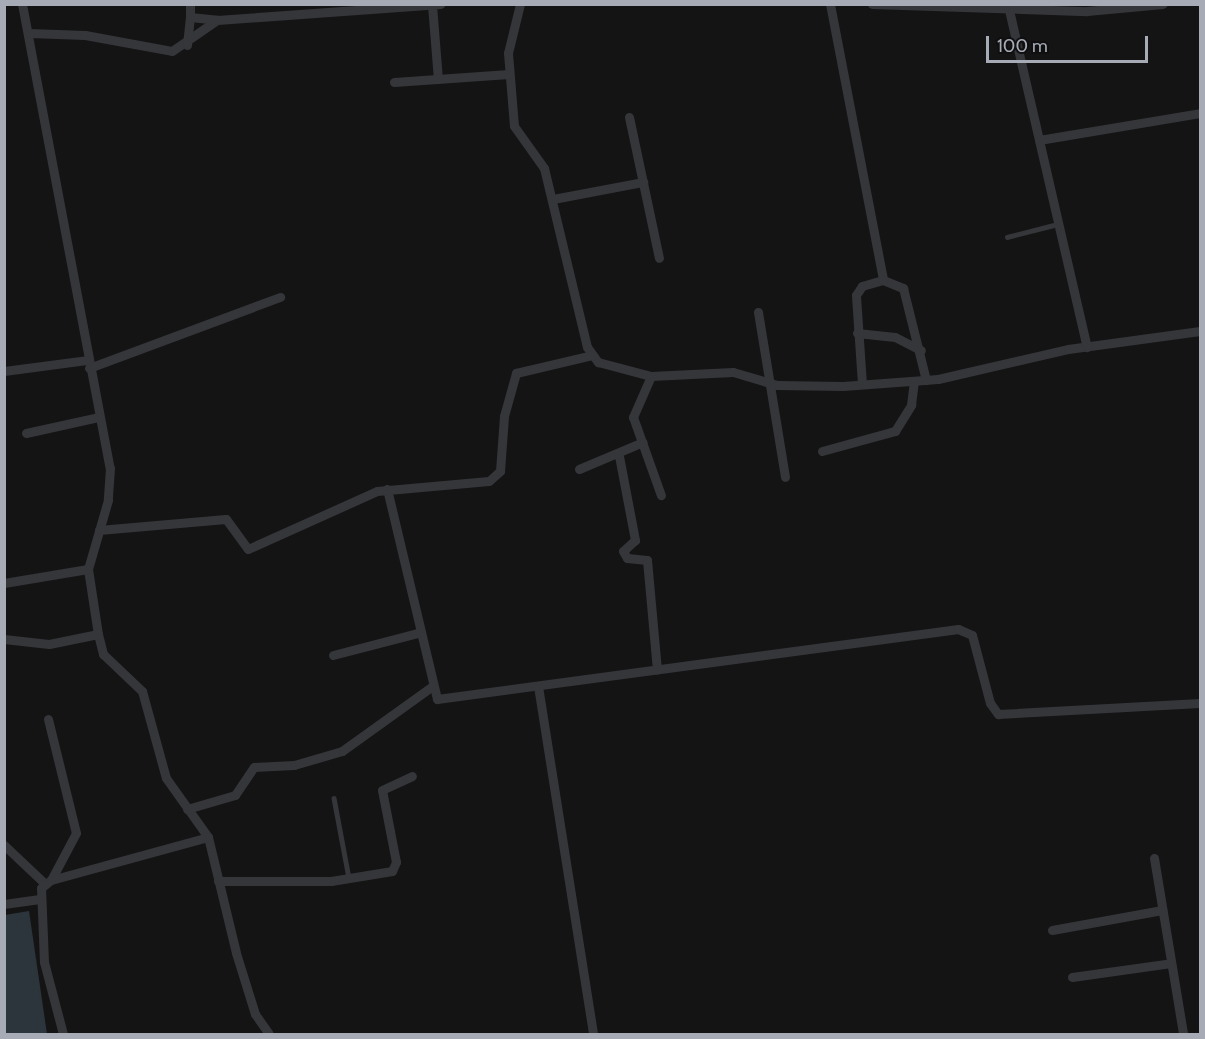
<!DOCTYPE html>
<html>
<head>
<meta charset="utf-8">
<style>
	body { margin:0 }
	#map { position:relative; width:1205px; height:1039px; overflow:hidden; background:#141415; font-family:Cabin,sans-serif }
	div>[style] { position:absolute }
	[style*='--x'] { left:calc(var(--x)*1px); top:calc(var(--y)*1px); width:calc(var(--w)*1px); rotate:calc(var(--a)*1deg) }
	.water>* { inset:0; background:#2c353b }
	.lane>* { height:4.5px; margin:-2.25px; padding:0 2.25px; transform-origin:2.25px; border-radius:2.25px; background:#35363a }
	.street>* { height:9px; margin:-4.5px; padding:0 4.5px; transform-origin:4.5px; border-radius:4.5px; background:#35363a }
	span { translate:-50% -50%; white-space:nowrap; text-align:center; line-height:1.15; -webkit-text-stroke:4.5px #0f0f10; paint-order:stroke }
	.frame { position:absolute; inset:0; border:6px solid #a6abb5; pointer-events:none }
	.scale { position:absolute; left:986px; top:36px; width:162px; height:27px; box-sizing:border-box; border:3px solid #a6abb5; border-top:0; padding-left:8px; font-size:18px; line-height:21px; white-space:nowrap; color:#a6abb5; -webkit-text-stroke:4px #0f0f10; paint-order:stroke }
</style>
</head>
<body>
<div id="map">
	<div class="water">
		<div style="clip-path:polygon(29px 911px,47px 1034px,5px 1034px,5px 915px)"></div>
	</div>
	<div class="lane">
		<div style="--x:1007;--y:237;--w:53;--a:-14.3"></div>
		<div style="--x:334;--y:798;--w:81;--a:79.4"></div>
	</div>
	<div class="street">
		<div style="--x:22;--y:4;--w:472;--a:79.3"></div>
		<div style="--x:110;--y:468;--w:32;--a:94"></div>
		<div style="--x:108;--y:500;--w:72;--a:106.2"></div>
		<div style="--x:88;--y:569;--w:66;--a:81.3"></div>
		<div style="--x:98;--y:634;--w:21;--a:76"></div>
		<div style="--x:103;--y:654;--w:54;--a:43.5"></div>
		<div style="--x:142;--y:691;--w:90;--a:74.6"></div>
		<div style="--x:166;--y:778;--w:72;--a:54.6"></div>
		<div style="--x:208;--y:837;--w:119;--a:76.4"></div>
		<div style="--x:236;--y:953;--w:64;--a:72.7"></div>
		<div style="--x:255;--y:1014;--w:24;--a:55"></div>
		<div style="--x:520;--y:4;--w:50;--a:103.8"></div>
		<div style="--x:508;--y:53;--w:73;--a:85.3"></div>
		<div style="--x:514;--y:126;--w:52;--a:54.5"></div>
		<div style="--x:544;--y:168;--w:184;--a:76.5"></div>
		<div style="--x:587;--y:347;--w:19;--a:54"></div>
		<div style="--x:598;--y:362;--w:55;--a:14.8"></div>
		<div style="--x:651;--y:376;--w:82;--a:-2.8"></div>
		<div style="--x:733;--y:372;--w:46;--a:16.5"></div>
		<div style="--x:777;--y:385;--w:66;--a:0.9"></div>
		<div style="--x:843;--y:386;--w:95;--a:-4.2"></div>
		<div style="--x:938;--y:379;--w:133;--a:-13"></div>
		<div style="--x:1068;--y:349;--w:133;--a:-7.8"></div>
		<div style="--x:830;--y:4;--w:281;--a:79.1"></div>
		<div style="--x:872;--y:4;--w:215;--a:1.9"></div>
		<div style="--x:1087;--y:11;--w:76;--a:-5.3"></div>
		<div style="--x:432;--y:5;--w:74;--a:85.4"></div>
		<div style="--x:1009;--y:10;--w:346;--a:77"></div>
		<div style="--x:190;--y:17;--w:13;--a:-90"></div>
		<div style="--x:29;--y:33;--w:56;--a:2"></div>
		<div style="--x:85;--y:35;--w:88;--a:10.4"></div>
		<div style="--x:172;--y:51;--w:55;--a:-34.6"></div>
		<div style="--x:217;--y:20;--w:224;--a:-4.1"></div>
		<div style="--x:187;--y:45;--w:28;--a:-84"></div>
		<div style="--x:190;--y:17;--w:27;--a:6"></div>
		<div style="--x:394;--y:82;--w:115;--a:-4"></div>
		<div style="--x:629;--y:117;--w:144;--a:78"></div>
		<div style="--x:1039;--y:140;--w:163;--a:-9.5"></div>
		<div style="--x:553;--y:199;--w:92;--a:-10.7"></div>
		<div style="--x:758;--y:312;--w:167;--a:80.7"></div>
		<div style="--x:857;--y:333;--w:38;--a:6"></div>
		<div style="--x:895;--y:337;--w:29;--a:27"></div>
		<div style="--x:89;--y:368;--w:204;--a:-20.4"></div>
		<div style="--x:4;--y:371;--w:85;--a:-7.5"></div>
		<div style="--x:651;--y:376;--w:45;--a:113.7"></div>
		<div style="--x:633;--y:417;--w:83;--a:70.3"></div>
		<div style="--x:862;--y:384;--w:89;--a:-93.9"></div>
		<div style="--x:856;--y:295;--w:11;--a:-56"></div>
		<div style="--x:862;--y:286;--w:22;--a:-16"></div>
		<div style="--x:883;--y:280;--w:22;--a:22"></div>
		<div style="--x:903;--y:288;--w:95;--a:76"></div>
		<div style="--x:26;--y:433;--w:75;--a:-12.4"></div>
		<div style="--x:822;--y:451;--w:76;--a:-15.3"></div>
		<div style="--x:895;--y:431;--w:31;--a:-58"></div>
		<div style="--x:911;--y:405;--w:24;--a:-83"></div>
		<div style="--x:619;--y:456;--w:86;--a:79.2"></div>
		<div style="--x:635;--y:540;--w:16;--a:137"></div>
		<div style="--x:623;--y:551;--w:8;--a:60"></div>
		<div style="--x:627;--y:558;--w:20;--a:6"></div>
		<div style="--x:647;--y:560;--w:110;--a:84.8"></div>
		<div style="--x:579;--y:469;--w:69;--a:-22.9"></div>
		<div style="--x:387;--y:489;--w:216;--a:76.6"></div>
		<div style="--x:437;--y:699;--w:526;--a:-7.65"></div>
		<div style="--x:958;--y:629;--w:15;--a:23"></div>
		<div style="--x:972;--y:635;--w:70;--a:75.2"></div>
		<div style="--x:990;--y:703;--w:14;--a:54"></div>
		<div style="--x:998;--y:714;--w:202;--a:-3.1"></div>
		<div style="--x:99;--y:530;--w:127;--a:-5"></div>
		<div style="--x:226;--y:519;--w:37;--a:54"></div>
		<div style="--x:248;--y:549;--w:141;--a:-24.2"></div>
		<div style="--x:377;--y:491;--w:112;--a:-5.1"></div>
		<div style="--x:489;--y:481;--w:15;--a:-42"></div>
		<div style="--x:500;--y:471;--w:55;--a:-85.8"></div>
		<div style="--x:504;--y:416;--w:45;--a:-74.4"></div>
		<div style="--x:516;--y:373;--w:78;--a:-13.3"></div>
		<div style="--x:4;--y:583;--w:85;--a:-9.5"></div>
		<div style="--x:4;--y:639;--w:45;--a:6.3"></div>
		<div style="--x:49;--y:644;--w:50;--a:-11.5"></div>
		<div style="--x:333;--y:655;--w:88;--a:-14.5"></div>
		<div style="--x:538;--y:686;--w:352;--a:81"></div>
		<div style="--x:48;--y:719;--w:117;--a:76.2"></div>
		<div style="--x:76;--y:833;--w:53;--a:118"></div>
		<div style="--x:187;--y:809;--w:50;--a:-16.3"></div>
		<div style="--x:235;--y:795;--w:34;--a:-56"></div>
		<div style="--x:254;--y:767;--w:40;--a:-2.9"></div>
		<div style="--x:294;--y:765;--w:50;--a:-16.3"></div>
		<div style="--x:342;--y:751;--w:110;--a:-35.7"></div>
		<div style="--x:4;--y:845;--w:55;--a:43.5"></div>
		<div style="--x:1154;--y:858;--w:178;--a:80.6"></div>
		<div style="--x:218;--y:881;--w:113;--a:0"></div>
		<div style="--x:331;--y:881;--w:62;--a:-9.3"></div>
		<div style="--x:392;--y:871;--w:10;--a:-66"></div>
		<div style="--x:396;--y:862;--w:73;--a:-101"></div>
		<div style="--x:382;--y:790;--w:33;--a:-25"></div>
		<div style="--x:4;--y:904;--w:36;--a:-8"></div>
		<div style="--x:1052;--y:930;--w:112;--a:-10.3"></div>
		<div style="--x:1072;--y:977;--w:100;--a:-8"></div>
		<div style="--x:63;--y:1034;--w:74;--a:-104.8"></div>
		<div style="--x:44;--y:962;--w:74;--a:-92.3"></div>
		<div style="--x:41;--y:888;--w:13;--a:-39"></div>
		<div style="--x:51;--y:880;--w:163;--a:-15.3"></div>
	</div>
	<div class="frame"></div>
	<div class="scale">100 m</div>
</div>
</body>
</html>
